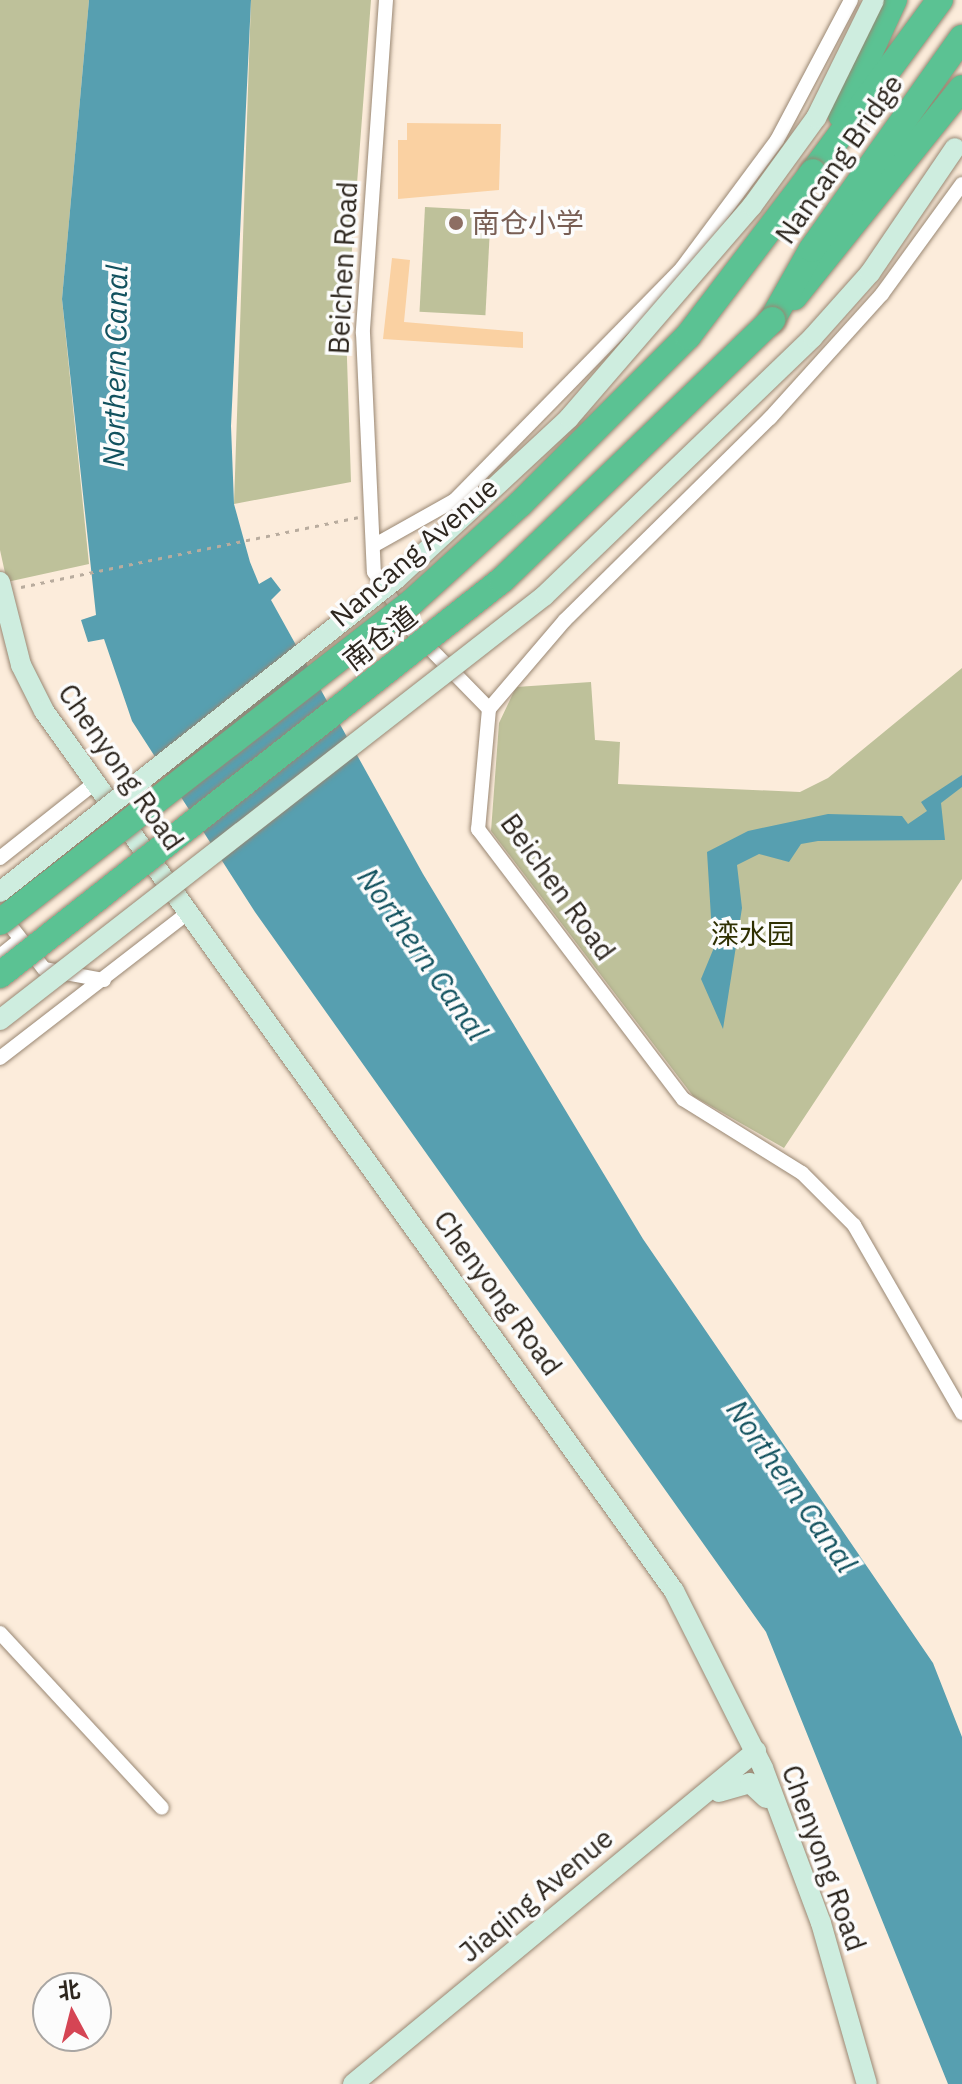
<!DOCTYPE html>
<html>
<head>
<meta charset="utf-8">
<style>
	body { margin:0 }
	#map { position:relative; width:962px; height:2084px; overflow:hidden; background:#fcecdb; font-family:"IBM Plex Sans","Noto Sans SC",sans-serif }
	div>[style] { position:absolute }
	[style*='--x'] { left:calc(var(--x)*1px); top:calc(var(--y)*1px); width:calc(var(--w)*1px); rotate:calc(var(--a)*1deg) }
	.green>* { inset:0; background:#bec19a; transform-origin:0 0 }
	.water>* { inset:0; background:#579fb0 }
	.building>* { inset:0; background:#fad1a2 }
	.path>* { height:3px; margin-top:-1.5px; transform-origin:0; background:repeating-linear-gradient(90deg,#b9ac9e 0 4px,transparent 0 10px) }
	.roads { filter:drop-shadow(0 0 2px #998773) drop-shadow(0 0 2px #998773) }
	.street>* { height:14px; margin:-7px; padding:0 7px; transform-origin:7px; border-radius:7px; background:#fff }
	.secondary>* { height:20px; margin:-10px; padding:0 10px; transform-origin:10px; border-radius:10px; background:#ceeddf }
	.highway>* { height:26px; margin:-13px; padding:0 13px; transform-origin:13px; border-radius:13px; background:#5bc293 }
	.bridges { filter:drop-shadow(0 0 2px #998773) drop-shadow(0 0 2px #998773) }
	.secondary-bridge>* { height:20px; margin:-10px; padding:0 10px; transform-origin:10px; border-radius:10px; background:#ceeddf }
	.highway-bridge>* { height:26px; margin:-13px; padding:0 13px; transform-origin:13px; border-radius:13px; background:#5bc293 }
	.dots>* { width:22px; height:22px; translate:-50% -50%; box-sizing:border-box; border:4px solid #fcfcfc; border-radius:50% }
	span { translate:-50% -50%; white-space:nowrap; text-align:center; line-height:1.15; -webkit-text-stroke:7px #fcfcfc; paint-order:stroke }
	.street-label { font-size:28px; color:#2d261e }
	.education-label { font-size:28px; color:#785e54 }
	.left { translate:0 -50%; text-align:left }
	.park-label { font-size:28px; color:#2f3002 }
	.water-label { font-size:30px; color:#11515e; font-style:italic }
	.north { position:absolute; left:32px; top:1972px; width:80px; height:80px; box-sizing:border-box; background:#fcfcfc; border:2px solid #a9a6a3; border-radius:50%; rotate:353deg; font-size:22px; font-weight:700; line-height:32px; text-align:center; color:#2d261e }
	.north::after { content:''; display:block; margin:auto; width:28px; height:36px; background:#d54554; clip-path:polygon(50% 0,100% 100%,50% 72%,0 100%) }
</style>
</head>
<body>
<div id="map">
	<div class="green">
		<div style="clip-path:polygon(0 0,89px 0,62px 299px,89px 564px,7px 582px,0 550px)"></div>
		<div style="clip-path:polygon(251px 0,371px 0,346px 328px,351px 482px,234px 504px)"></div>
		<div style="left:425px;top:207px;width:66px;height:105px;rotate:3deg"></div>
		<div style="clip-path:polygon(962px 668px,962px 879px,784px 1148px,693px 1096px,491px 831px,499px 723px,516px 687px,591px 682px,595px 740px,620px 742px,618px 784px,800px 792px,828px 778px)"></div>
	</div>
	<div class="water">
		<div style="clip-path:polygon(89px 0,251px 0,231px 426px,234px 504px,250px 562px,259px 584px,271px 577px,281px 590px,271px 600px,423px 874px,643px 1239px,933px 1663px,962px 1737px,962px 2084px,948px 2084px,766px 1632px,255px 912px,132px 721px,104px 639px,88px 642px,81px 620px,96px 615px,62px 299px)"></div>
		<div style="clip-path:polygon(962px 775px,962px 787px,941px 803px,945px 840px,818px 841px,801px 844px,789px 862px,759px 854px,737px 865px,742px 908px,723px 1029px,701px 979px,713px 950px,707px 852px,748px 831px,828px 814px,902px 816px,908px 824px,927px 811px,921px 802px)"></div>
	</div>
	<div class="building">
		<div style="clip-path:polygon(407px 123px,501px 124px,499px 190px,398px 199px,398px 140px,407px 140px)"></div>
		<div style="clip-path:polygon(392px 258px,410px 260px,404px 322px,523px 332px,523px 348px,383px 339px)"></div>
	</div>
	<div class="path">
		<div style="--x:21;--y:587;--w:344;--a:-11.7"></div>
	</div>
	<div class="roads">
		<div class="street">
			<div style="--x:386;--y:0;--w:334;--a:94"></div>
			<div style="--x:363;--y:333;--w:239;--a:87.4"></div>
			<div style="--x:374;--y:572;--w:71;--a:56.5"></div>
			<div style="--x:413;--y:631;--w:109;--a:45.7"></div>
			<div style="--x:489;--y:709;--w:121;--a:95.2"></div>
			<div style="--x:478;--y:829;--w:339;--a:52.8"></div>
			<div style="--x:683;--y:1099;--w:140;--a:31.9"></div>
			<div style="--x:802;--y:1173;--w:74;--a:45"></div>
			<div style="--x:854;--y:1225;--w:217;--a:60.1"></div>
			<div style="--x:373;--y:546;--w:94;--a:-29.3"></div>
			<div style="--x:455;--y:500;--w:325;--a:-45.6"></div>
			<div style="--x:682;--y:268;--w:159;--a:-53.4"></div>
			<div style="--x:777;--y:140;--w:158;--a:-62.1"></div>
			<div style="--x:489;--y:709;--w:117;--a:-49.5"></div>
			<div style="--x:565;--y:620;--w:288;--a:-44.6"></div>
			<div style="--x:770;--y:418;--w:167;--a:-47.9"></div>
			<div style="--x:882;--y:294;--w:136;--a:-54"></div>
			<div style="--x:0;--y:858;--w:122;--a:-38.4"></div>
			<div style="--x:2;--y:915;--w:68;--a:52.1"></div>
			<div style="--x:44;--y:969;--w:61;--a:10.4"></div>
			<div style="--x:0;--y:956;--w:22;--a:-39"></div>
			<div style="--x:0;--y:1058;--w:240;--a:-37.7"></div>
			<div style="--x:0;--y:1633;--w:238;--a:47.2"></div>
		</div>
		<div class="secondary">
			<div style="--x:0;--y:582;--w:86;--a:75.8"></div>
			<div style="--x:21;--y:665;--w:51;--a:63.4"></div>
			<div style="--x:44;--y:711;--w:1082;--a:54.4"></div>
			<div style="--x:674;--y:1591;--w:198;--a:63.3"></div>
			<div style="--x:763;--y:1768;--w:165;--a:69.5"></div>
			<div style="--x:821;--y:1923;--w:167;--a:74.1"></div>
			<div style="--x:719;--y:1792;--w:32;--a:-16"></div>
			<div style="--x:750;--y:1783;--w:22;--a:43"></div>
			<div style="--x:353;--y:2084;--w:523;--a:-39.57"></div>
		</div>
		<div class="highway">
			<div style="--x:841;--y:115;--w:127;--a:-65.3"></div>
			<div style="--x:813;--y:172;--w:214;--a:-53.6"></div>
			<div style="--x:794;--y:297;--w:268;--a:-51.2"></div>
			<div style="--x:772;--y:320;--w:81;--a:-60.6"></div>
			<div style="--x:812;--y:249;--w:259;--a:-54.6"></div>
		</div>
	</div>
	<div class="bridges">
		<div class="secondary-bridge">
			<div style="--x:0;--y:892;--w:505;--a:-38.32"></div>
			<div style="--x:396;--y:579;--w:236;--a:-42.9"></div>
			<div style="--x:569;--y:418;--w:280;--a:-49.2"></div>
			<div style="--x:752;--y:206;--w:109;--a:-54"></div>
			<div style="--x:816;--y:118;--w:131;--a:-63.8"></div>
			<div style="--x:0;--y:1020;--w:690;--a:-37.93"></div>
			<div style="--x:544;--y:596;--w:373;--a:-43.9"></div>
			<div style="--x:813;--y:337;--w:86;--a:-48.3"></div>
			<div style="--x:870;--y:273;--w:151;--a:-55.8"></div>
		</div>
		<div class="highway-bridge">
			<div style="--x:0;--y:922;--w:522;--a:-37.84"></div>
			<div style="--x:412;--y:602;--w:146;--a:-42.2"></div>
			<div style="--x:520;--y:504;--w:238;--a:-45"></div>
			<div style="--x:688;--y:336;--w:206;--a:-52.7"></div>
			<div style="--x:0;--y:975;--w:639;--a:-38.2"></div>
			<div style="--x:502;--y:580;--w:375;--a:-43.9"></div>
		</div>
	</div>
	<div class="dots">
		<div style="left:456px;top:223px;background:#8d6e63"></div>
	</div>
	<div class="street-label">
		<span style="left:839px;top:159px;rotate:-55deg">Nancang Bridge</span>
		<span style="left:343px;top:268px;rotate:-87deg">Beichen Road</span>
		<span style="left:414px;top:552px;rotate:-41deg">Nancang Avenue</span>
		<span style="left:380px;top:638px;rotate:-38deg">南仓道</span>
		<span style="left:121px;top:767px;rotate:55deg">Chenyong Road</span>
		<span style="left:558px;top:887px;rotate:54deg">Beichen Road</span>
		<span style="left:498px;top:1293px;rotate:54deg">Chenyong Road</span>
		<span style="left:824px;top:1858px;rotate:70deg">Chenyong Road</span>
		<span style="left:536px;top:1895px;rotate:-40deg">Jiaqing Avenue</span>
	</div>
	<div class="education-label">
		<span class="left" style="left:472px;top:223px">南仓小学</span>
	</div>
	<div class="park-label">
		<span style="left:753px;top:934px">滦水园</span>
	</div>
	<div class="water-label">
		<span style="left:115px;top:366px;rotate:-89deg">Northern Canal</span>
		<span style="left:423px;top:954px;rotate:55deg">Northern Canal</span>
		<span style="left:792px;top:1486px;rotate:55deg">Northern Canal</span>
	</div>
	<div class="north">北</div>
</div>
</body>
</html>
